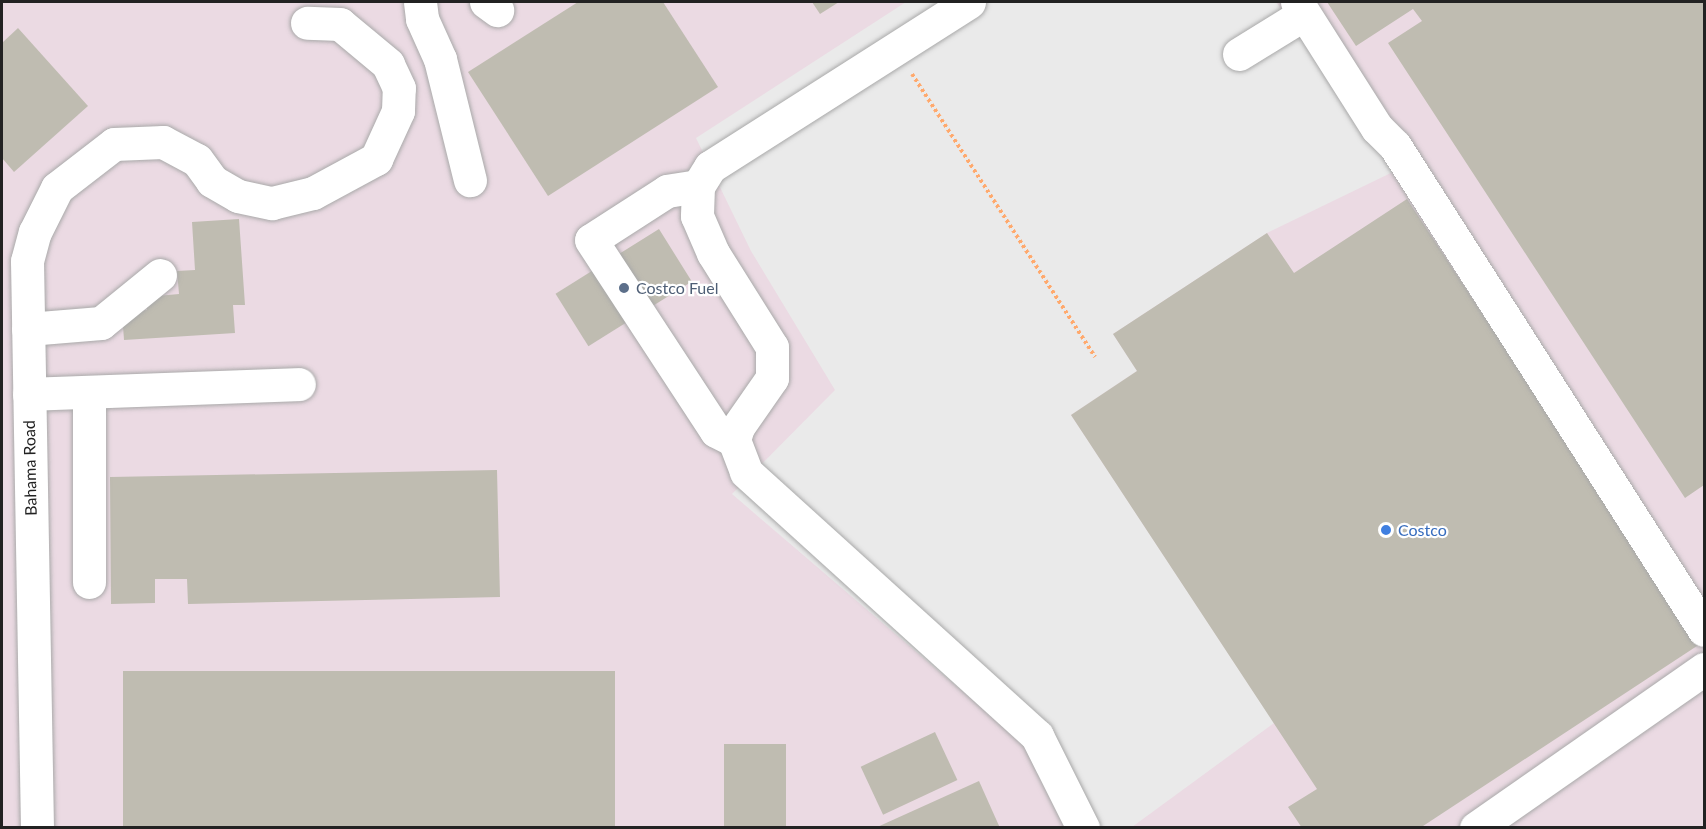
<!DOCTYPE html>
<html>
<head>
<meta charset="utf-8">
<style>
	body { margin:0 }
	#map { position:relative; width:1706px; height:829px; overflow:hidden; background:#f2f2e9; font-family:Lato,sans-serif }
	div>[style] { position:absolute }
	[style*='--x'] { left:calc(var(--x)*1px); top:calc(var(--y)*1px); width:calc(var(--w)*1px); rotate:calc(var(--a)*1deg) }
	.industrial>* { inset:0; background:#ebdae3; transform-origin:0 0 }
	.parking>* { inset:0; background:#eaeaea }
	.building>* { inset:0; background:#bfbcb1; transform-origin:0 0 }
	.path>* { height:4px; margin-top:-2px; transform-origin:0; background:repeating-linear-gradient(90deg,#ffa96d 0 3px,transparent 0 6px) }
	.roads { filter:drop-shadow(0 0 2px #a9a9a9) drop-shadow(0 0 2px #a9a9a9) }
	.minor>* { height:33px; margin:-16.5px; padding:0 16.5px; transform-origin:16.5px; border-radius:16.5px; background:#fff }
	.dots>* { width:16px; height:16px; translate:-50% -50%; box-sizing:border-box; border:3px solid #fff; border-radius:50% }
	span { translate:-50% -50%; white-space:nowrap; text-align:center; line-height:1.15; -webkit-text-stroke:4.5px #fff; paint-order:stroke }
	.service-label { font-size:16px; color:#4e5e75 }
	.left { translate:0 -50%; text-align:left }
	.street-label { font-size:16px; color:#222 }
	.shop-label { font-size:16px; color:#366cbe }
	.frame { position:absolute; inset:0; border:3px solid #222; pointer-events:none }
</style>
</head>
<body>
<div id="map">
	<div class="industrial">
		<div style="left:2px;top:2px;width:1702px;height:825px"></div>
	</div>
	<div class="parking">
		<div style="clip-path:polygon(906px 2px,1276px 2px,1399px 169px,1267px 233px,1113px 334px,1137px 371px,1071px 415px,1274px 723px,1132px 827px,1070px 827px,1032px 751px,732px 494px,835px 390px,751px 251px,696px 138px)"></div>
	</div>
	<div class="building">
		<div style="clip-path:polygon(578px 2px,663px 2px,718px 87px,548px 196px,468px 72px)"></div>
		<div style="clip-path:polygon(812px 2px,839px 2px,820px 14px)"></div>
		<div style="clip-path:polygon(1327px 2px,1704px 2px,1704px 485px,1685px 498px,1388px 43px,1422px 21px,1413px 9px,1356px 46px)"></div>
		<div style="clip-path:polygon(18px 28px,88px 106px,14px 172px,2px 158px,2px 43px)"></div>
		<div style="clip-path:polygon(1407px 199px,1700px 644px,1420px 828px,1302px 828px,1288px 807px,1317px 789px,1071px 415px,1137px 371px,1113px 334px,1267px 233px,1294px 273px)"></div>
		<div style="clip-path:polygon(239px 219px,245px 305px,233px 305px,235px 333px,124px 340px,122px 312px,147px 310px,146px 297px,179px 294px,177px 271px,195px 270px,192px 222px)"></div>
		<div style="left:659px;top:229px;width:62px;height:122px;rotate:58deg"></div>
		<div style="clip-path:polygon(497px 470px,500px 597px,188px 604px,187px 579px,155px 579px,155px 603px,111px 604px,110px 477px)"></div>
		<div style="left:615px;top:671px;width:157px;height:492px;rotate:90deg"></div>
		<div style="left:935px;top:732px;width:53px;height:82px;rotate:65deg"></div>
		<div style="left:724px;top:744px;width:62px;height:84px"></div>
		<div style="clip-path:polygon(979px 781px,1000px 828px,875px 828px)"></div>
	</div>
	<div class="path">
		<div style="--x:912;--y:74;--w:337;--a:57.1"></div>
	</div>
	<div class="roads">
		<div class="minor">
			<div style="--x:420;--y:2;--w:17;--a:83"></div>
			<div style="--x:422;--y:19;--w:44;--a:65.8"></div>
			<div style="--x:440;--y:59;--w:125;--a:76.1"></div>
			<div style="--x:486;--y:2;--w:14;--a:36"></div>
			<div style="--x:969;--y:2;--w:307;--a:147.5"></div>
			<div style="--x:710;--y:167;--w:22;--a:122"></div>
			<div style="--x:698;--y:186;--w:30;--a:92"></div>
			<div style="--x:697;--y:216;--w:40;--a:66.6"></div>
			<div style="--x:713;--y:253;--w:111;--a:57.9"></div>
			<div style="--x:772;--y:347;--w:31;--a:90"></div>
			<div style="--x:772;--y:378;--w:60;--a:124.8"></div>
			<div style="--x:738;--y:427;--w:14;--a:107"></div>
			<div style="--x:734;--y:440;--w:34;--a:69"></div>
			<div style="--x:746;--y:472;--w:393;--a:42.2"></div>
			<div style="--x:1037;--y:736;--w:103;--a:63.4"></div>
			<div style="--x:1297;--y:2;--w:149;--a:57.6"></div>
			<div style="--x:1377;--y:128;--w:25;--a:45"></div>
			<div style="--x:1395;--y:146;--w:574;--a:57.44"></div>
			<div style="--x:1239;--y:54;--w:76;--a:-31.6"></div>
			<div style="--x:698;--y:186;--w:31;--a:171"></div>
			<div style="--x:667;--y:191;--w:90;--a:147.2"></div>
			<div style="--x:591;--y:240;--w:228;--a:56.8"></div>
			<div style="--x:716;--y:431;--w:20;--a:27"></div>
			<div style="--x:28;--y:329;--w:73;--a:-4.7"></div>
			<div style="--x:101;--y:323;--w:76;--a:-39.1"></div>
			<div style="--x:89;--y:392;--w:190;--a:90"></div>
			<div style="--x:29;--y:394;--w:270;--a:-2.1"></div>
			<div style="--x:37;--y:828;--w:567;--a:-91.01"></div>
			<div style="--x:27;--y:261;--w:30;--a:-75"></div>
			<div style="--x:35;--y:232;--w:49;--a:-63.4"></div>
			<div style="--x:57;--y:188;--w:72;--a:-37.7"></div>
			<div style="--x:114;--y:144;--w:49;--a:-2.3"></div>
			<div style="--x:163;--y:142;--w:38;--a:28"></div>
			<div style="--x:197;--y:160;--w:26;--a:54"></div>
			<div style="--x:212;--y:181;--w:30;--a:30"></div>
			<div style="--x:238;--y:196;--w:35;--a:12"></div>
			<div style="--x:272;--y:203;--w:42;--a:-13.7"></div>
			<div style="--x:313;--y:193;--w:72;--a:-28.4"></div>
			<div style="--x:376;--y:159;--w:53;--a:-65.4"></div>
			<div style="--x:398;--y:111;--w:23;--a:-88"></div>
			<div style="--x:399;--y:88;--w:26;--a:-115"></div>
			<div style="--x:388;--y:64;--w:62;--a:-140.2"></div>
			<div style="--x:340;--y:24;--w:33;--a:-178"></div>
			<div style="--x:1476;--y:828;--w:278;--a:-34.9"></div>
		</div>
	</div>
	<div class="dots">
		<div style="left:624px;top:288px;background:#5c6f8a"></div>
		<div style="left:1386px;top:530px;background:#3f7fe0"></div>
	</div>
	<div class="service-label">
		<span class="left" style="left:636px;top:288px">Costco Fuel</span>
	</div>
	<div class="street-label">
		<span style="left:30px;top:468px;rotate:-91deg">Bahama Road</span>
	</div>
	<div class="shop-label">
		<span class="left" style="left:1398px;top:530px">Costco</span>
	</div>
	<div class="frame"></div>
</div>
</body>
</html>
